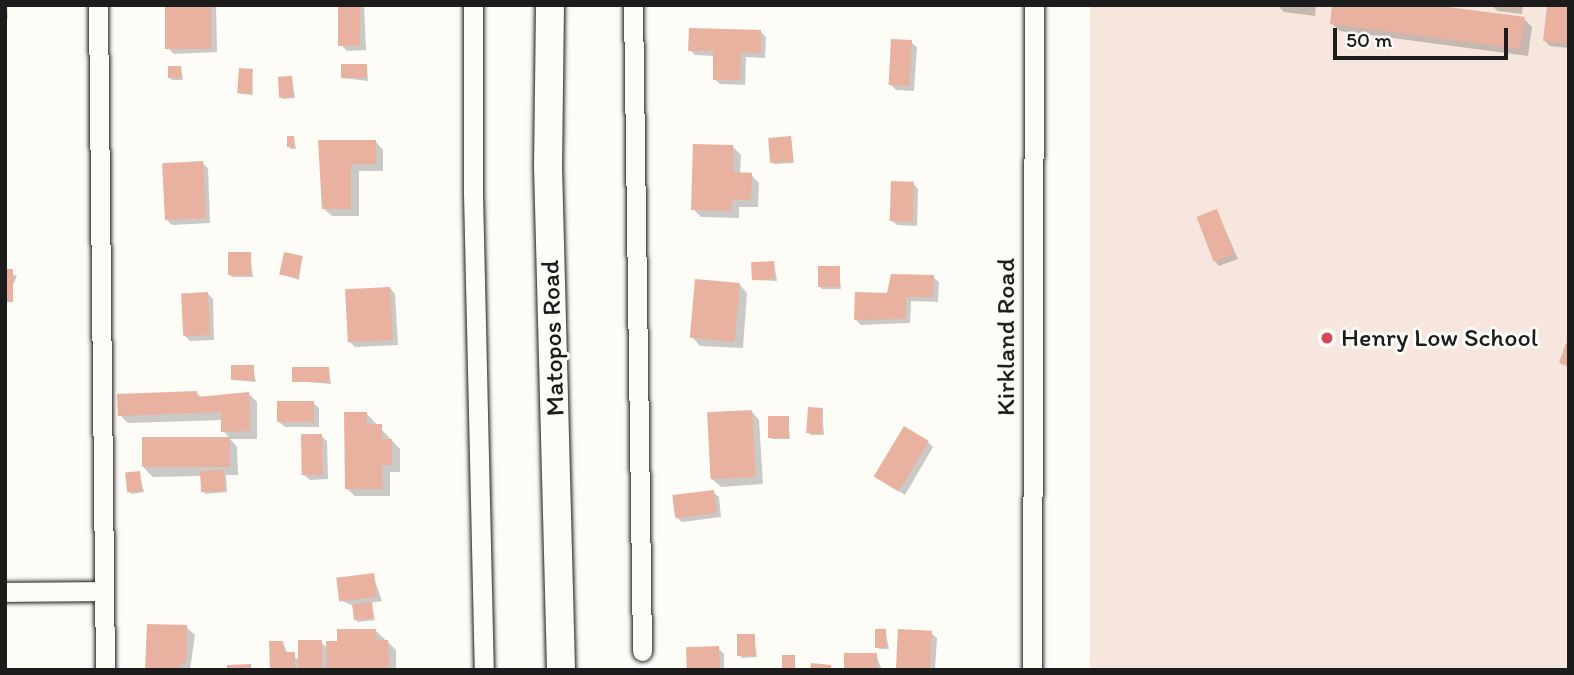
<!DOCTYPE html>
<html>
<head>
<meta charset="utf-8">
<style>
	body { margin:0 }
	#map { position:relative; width:1574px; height:675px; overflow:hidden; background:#fdfcf7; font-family:Itim,sans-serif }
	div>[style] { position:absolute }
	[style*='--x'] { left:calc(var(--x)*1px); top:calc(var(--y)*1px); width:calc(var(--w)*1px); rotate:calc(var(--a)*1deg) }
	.built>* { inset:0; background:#f7e6dd; transform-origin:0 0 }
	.shadow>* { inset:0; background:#0003; transform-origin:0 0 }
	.building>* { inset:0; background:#e9b1a0; transform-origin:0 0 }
	.roads { filter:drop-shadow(0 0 2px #1c1c1c) drop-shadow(0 0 2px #1c1c1c) }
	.street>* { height:19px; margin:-9.5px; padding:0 9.5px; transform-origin:9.5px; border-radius:9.5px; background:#fdfcf7 }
	.secondary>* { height:28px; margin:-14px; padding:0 14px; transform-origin:14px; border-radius:14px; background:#fdfcf7 }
	.dots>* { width:19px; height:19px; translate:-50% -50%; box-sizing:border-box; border:4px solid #fdfcf7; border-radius:50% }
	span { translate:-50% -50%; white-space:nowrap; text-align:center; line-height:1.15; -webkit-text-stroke:6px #fdfcf7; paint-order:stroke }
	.street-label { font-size:26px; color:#1c1c1c }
	.poi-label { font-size:26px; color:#1c1c1c }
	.left { translate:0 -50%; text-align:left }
	.frame { position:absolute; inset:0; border:7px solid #1c1c1c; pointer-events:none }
	.scale { position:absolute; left:1333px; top:28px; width:175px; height:32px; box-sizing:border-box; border:4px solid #1c1c1c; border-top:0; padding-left:9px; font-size:21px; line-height:24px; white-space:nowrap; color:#1c1c1c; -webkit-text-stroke:5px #fdfcf7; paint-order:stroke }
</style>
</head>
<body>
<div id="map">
	<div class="built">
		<div style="left:1090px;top:5px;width:479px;height:665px"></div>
	</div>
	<div class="shadow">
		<div style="clip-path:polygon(5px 5px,7px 5px,8px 19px,5px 19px)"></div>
		<div style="clip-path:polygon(167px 5px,216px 5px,217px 52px,174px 54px,168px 48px)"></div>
		<div style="clip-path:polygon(340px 5px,364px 5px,366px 50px,347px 51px,342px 46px)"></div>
		<div style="clip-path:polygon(1277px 5px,1316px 5px,1315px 16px,1284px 12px)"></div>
		<div style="clip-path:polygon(1523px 5px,1522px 14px,1498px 11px,1492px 6px)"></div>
		<div style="clip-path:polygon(1569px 5px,1569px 48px,1550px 46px,1545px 41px)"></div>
		<div style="clip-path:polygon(1524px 19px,1532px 27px,1528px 56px,1340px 31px,1331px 23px)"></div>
		<div style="clip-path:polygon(761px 32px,766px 37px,765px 58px,746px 57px,745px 85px,720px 84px,714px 79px,715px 56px,695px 55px,690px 50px)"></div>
		<div style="clip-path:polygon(911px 42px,917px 47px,914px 91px,896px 90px,890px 84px)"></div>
		<div style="clip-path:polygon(367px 66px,368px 81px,342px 78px)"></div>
		<div style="clip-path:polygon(181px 67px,183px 80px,172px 80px,170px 78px)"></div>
		<div style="clip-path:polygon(252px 70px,253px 95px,241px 94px,238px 92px)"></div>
		<div style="clip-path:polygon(292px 78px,295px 98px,283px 99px,280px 97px)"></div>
		<div style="clip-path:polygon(294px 137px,296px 149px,291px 149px,289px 147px)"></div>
		<div style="clip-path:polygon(791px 137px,794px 163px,774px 164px,772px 162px)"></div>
		<div style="clip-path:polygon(319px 141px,375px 141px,383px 150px,383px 171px,359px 171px,359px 216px,332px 216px,323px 208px)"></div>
		<div style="clip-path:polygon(733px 147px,741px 155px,740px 174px,751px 175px,759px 183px,758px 207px,739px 207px,739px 218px,701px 217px,693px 209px)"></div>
		<div style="clip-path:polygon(202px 163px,208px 168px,210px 223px,172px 225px,167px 220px)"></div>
		<div style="clip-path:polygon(913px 183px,918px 189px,917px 226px,897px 225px,891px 220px)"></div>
		<div style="clip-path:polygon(1217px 211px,1238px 259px,1219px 266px,1214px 260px)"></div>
		<div style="clip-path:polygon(250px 254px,253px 277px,232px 277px,229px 274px)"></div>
		<div style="clip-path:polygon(302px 258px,299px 280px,280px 273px)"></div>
		<div style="clip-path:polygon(774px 263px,777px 281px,754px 280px)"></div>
		<div style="clip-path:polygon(839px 268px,841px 289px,822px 289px,819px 286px)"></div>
		<div style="left:5px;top:271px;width:13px;height:36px;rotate:23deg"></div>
		<div style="clip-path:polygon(933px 277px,939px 282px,938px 302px,911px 301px,910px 323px,861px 325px,856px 320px,889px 295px)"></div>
		<div style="clip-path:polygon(739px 284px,747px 293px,743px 348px,700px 346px,692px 337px)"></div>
		<div style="clip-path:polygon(390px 288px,395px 294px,398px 345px,355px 347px,350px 342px)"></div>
		<div style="clip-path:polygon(207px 293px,213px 299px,214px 340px,190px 341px,185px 336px)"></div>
		<div style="clip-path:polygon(253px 367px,256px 382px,233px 380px)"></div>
		<div style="clip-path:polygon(329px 369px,331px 384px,294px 381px)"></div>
		<div style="clip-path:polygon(196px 392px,202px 398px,249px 394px,257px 402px,257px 439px,230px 439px,237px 447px,238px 475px,226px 475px,227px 492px,205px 494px,202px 476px,153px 477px,144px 468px,144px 440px,230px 438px,223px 431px,223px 420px,128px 423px,120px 415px)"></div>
		<div style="clip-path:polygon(313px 403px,319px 408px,319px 427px,285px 427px,279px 422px)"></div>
		<div style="clip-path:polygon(822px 409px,824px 435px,811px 435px,809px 433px)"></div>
		<div style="clip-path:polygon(751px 411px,759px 420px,763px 484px,721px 487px,712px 479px)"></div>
		<div style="clip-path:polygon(366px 413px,400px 449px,400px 472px,390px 472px,390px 496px,355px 496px,346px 488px)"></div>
		<div style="clip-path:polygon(788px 418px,790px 439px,772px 439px,770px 437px)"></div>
		<div style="clip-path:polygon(321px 436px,327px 441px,328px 479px,310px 480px,304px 475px)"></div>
		<div style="clip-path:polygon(928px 442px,933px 447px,905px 495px,877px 477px)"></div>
		<div style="clip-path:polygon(139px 473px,144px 492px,132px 494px,129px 492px)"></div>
		<div style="clip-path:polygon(713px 492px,719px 497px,721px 517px,682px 522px,676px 517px)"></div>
		<div style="clip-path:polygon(373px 575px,382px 601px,370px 603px,375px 620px,357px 622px,354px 606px,342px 601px)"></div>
		<div style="clip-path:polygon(186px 627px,195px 635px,190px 670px,147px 670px)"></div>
		<div style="clip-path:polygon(375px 630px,396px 650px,396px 670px,272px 670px,283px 643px,288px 654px,300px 660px,321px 642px,328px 649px)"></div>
		<div style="clip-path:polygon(885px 630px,889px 649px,880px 649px,878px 647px)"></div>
		<div style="clip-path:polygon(931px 633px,937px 638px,935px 670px,897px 670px)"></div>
		<div style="clip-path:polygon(754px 635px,757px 657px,742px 658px,740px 655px)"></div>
		<div style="clip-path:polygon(718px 648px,724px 654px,724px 670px,688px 670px)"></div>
		<div style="clip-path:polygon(876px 655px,882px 670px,846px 670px)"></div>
	</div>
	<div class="building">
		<div style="left:165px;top:5px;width:46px;height:44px"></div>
		<div style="left:338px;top:5px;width:22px;height:41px"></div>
		<div style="clip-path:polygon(1332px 5px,1433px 5px,1525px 17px,1520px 49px,1330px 24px)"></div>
		<div style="clip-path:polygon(1497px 5px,1517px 5px,1517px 9px,1497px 7px)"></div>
		<div style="clip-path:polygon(1547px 5px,1569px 5px,1569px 44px,1543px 41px)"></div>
		<div style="clip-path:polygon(689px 28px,761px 30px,761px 53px,741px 52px,740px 80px,713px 80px,713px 51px,688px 51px)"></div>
		<div style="left:891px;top:39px;width:21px;height:46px;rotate:3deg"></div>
		<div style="left:341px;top:64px;width:26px;height:14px"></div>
		<div style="left:168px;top:66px;width:13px;height:12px"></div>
		<div style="left:239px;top:68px;width:14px;height:25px;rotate:4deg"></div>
		<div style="left:292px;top:76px;width:21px;height:14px;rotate:87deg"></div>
		<div style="left:287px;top:136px;width:7px;height:11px"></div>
		<div style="left:791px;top:136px;width:25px;height:23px;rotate:85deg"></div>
		<div style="clip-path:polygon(318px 140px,376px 140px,376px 164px,351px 164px,351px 209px,322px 209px)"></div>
		<div style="clip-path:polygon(693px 144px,733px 145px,733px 172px,752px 173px,751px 200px,732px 200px,731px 211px,691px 210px)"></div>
		<div style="left:203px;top:161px;width:57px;height:41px;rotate:87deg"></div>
		<div style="left:891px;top:181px;width:23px;height:40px;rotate:2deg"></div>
		<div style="left:1217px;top:209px;width:48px;height:22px;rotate:69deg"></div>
		<div style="left:228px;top:252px;width:23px;height:23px"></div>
		<div style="left:284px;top:252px;width:19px;height:23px;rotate:12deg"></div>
		<div style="left:774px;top:261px;width:18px;height:23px;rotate:87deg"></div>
		<div style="left:818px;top:266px;width:22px;height:21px"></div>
		<div style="left:5px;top:269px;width:8px;height:33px"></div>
		<div style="clip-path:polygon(891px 274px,934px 275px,933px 297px,906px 297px,906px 319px,854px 320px,855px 292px,887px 293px)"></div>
		<div style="left:695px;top:279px;width:45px;height:59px;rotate:5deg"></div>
		<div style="left:390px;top:287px;width:53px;height:45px;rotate:87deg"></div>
		<div style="left:208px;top:292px;width:43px;height:27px;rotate:87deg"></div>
		<div style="clip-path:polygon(1566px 343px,1569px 345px,1569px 367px,1559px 363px)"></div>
		<div style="left:231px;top:365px;width:23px;height:15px"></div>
		<div style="left:292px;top:367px;width:37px;height:15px"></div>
		<div style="clip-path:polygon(197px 391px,197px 397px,249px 392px,250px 431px,221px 432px,221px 412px,118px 416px,117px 394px)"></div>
		<div style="left:314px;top:401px;width:21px;height:37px;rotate:90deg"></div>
		<div style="left:808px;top:407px;width:15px;height:26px;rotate:4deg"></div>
		<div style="left:752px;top:410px;width:67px;height:45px;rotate:87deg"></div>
		<div style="clip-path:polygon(344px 412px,367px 412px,367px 424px,382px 424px,382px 439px,392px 439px,392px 465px,382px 465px,383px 489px,345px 489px)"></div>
		<div style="left:768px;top:416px;width:21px;height:22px"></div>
		<div style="left:904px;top:426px;width:29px;height:59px;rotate:31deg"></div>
		<div style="left:322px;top:434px;width:41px;height:21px;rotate:89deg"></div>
		<div style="left:230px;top:437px;width:30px;height:88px;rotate:90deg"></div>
		<div style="left:224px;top:470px;width:21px;height:24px;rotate:87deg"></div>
		<div style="left:140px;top:471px;width:20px;height:15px;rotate:84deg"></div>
		<div style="left:714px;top:490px;width:23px;height:42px;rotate:83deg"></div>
		<div style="left:374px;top:573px;width:24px;height:38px;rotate:83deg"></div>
		<div style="left:372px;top:602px;width:16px;height:20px;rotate:83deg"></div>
		<div style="clip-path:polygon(147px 624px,187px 625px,186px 664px,180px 663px,180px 670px,145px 670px)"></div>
		<div style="clip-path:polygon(337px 629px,376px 629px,376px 640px,388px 640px,389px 670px,327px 670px,326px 641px,337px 641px)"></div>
		<div style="left:875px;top:629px;width:11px;height:19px"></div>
		<div style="left:898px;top:629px;width:34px;height:41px;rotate:3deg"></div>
		<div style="left:737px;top:634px;width:18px;height:22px"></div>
		<div style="left:298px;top:640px;width:24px;height:30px"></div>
		<div style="clip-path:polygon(269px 641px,283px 641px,284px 652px,295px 652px,295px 670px,270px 670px)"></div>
		<div style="left:719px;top:646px;width:24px;height:33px;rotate:88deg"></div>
		<div style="left:877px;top:653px;width:17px;height:33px;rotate:90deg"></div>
		<div style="left:782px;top:655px;width:13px;height:15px"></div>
		<div style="clip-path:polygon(811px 663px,831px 665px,831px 670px,810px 670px)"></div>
		<div style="clip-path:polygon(251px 664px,251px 670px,227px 670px,227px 665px)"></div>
	</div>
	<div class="roads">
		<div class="street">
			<div style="--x:98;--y:5;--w:665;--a:89.4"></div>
			<div style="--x:473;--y:5;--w:188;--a:90"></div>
			<div style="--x:473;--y:193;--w:477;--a:88.7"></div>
			<div style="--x:633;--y:5;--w:646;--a:89.2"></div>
			<div style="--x:5;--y:592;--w:97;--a:-0.6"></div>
			<div style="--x:1032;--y:670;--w:665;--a:-89.83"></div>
		</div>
		<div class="secondary">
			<div style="--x:550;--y:5;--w:161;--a:90.7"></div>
			<div style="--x:548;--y:166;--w:504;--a:88.52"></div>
		</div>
	</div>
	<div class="dots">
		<div style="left:1327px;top:338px;background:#d1495b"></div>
	</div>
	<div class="street-label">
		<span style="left:1006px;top:337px;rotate:-90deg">Kirkland Road</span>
		<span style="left:553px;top:338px;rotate:-92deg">Matopos Road</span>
	</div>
	<div class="poi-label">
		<span class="left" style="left:1341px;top:338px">Henry Low School</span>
	</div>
	<div class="frame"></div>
	<div class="scale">50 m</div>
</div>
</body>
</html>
